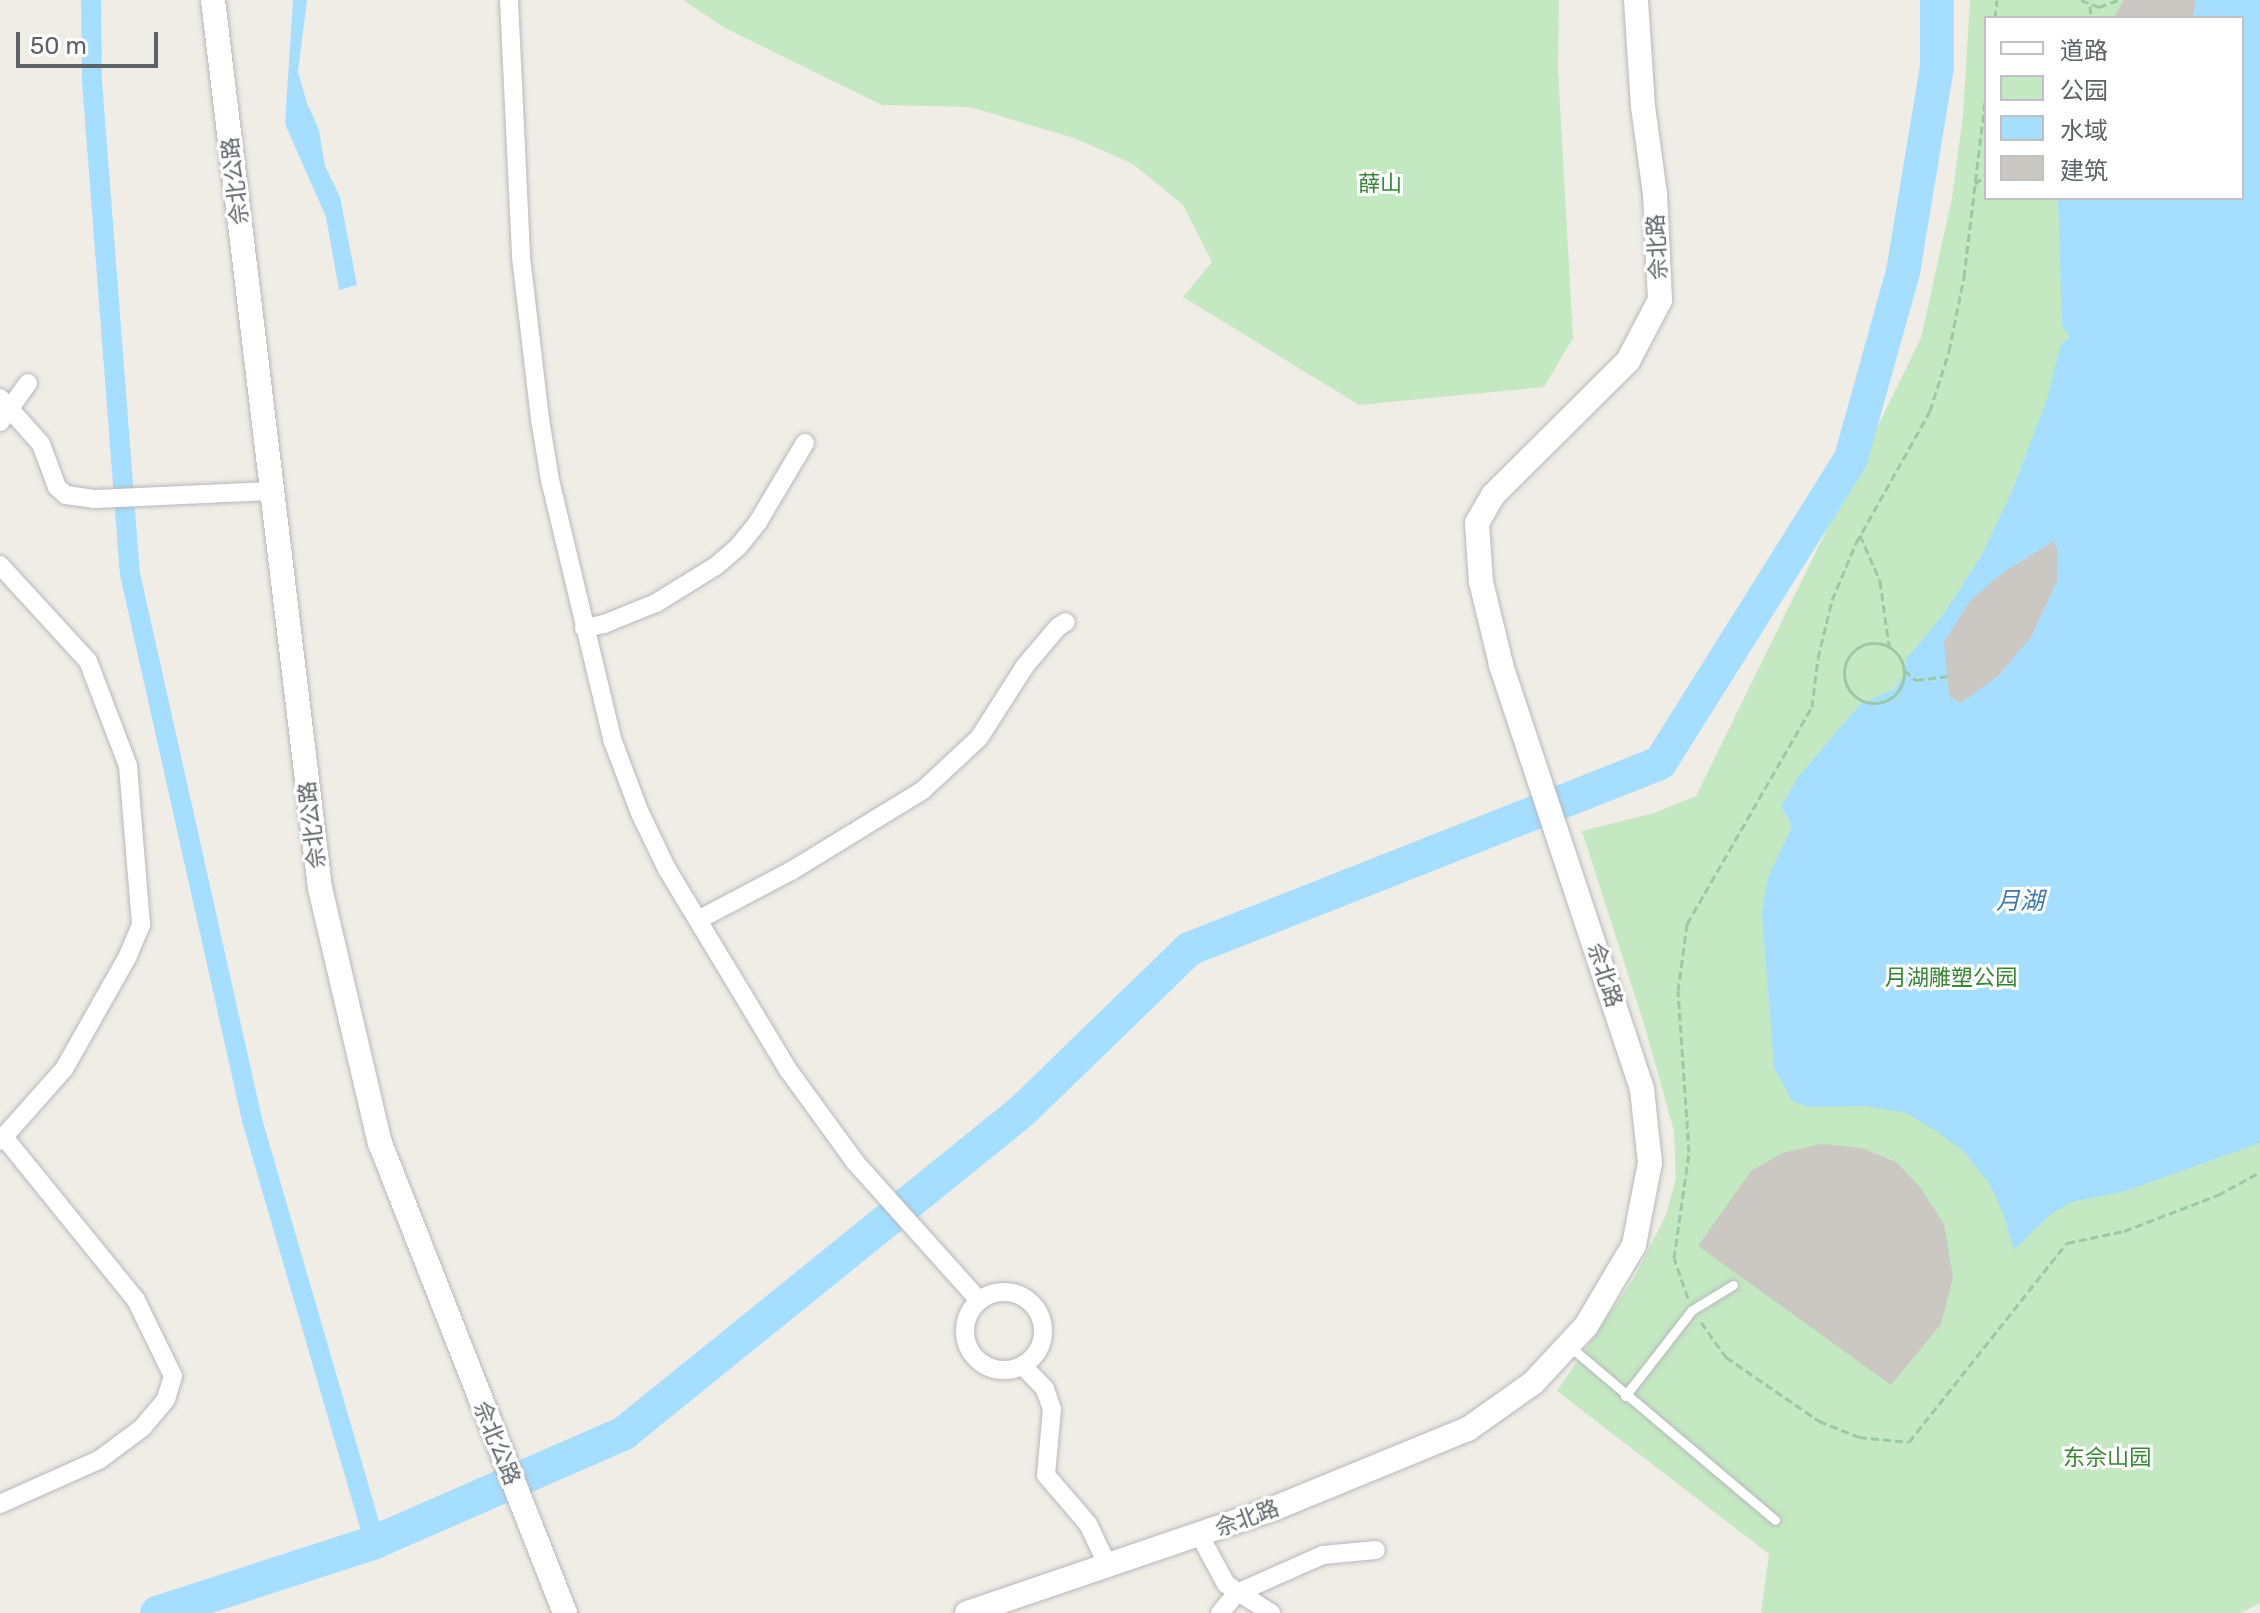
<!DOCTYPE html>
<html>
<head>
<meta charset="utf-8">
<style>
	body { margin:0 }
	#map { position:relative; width:2260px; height:1613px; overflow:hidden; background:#f0ede6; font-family:Rubik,"Noto Sans SC",sans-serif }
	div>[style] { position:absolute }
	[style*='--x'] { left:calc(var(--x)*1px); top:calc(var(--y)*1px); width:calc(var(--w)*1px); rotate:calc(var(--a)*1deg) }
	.green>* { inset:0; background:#c4e8c2 }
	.water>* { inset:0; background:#a6deff }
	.canal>* { height:20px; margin:-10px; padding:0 10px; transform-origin:10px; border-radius:10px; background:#a6deff }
	.river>* { height:34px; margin:-17px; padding:0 17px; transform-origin:17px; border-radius:17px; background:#a6deff }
	.building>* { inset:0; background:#cbc8c3 }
	.path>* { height:3px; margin-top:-1.5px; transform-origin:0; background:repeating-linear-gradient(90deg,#9bc9a5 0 8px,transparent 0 12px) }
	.path>.ring { margin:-1.5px; padding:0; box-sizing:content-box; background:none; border:3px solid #9bc9a5; border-radius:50% }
	.roads { filter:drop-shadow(0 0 2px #b6b8bc) drop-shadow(0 0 2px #b6b8bc) }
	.service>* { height:9px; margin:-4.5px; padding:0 4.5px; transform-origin:4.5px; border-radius:4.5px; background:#fff }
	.minor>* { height:18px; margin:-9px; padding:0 9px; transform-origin:9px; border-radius:9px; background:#fff }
	.minor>.ring { margin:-9px; padding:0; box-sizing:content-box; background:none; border:18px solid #fff; border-radius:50% }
	.secondary>* { height:24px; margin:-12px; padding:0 12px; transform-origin:12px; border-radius:12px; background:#fff }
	span { translate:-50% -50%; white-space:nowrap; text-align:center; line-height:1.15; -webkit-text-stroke:6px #fff; paint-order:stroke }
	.street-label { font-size:22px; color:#5d6266 }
	.park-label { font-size:22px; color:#358733 }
	.water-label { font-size:24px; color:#3d7aab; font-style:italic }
	.legend { position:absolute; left:1984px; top:16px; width:260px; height:184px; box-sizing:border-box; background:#fff; border:2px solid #bec0c2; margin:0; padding:10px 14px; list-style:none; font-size:24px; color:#5d6266 }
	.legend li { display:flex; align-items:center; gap:16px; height:40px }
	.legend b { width:40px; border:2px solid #bec0c2 }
	.scale { position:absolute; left:16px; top:32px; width:142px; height:36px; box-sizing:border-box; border:4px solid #5d6266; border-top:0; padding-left:10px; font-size:24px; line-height:28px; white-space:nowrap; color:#5d6266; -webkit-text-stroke:6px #fff; paint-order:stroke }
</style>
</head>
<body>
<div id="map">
	<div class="green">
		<div style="clip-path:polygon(683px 0,1559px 0,1558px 69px,1573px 338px,1544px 387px,1359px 405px,1183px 297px,1212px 262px,1183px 205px,1133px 164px,1074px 138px,970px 107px,882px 105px,725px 28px)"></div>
		<div style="clip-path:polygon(evenodd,1970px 0,2260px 0,2260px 1603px,2241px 1613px,1761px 1613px,1769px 1554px,1557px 1391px,1634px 1278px,1666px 1215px,1676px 1178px,1674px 1131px,1644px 1024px,1582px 831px,1654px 813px,1696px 796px,1921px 338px,1952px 198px,1963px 115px,1970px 0,1986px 18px,2242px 18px,2242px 198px,1986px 198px,1986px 18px)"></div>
	</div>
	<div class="water">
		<div style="clip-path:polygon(293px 0,307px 0,298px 72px,307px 103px,319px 130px,325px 166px,340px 197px,357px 285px,339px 290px,326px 217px,285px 124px)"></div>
		<div style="clip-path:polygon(2184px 0,2260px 0,2260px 1143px,2126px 1191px,2072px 1202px,2051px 1214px,2014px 1250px,2003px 1213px,1989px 1183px,1963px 1151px,1936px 1131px,1906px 1113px,1866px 1106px,1807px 1107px,1791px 1100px,1774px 1067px,1762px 914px,1768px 877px,1792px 826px,1781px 806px,1798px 777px,1861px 703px,1893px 690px,1906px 673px,1906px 659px,1943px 615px,1981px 556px,2010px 496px,2047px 399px,2061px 344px,2070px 337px,2062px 326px,2058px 198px,2242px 198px,2242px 18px,2188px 18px,2195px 9px)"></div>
	</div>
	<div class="canal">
		<div style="--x:91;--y:0;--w:81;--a:89.3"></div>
		<div style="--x:92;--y:81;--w:494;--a:85.6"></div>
		<div style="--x:130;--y:574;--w:559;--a:77.4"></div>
		<div style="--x:252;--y:1120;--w:440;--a:73.8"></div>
	</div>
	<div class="river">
		<div style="--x:157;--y:1613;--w:229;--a:-18"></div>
		<div style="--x:375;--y:1542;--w:272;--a:-23.6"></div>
		<div style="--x:624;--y:1433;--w:512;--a:-38.97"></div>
		<div style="--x:1022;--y:1111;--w:233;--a:-44.1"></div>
		<div style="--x:1189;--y:949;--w:506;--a:-21.55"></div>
		<div style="--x:1660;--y:763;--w:360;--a:-57.9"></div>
		<div style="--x:1851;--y:458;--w:193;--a:-74.4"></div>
		<div style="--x:1903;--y:272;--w:208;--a:-80.6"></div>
		<div style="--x:1937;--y:67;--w:67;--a:-90"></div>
	</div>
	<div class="building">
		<div style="clip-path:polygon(2124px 0,2196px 0,2193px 18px,2113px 18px)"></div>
		<div style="clip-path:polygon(2054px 541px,2058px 552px,2057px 581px,2031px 637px,1997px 677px,1960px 703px,1949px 696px,1944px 642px,1970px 601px,2002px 573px)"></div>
		<div style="clip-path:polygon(1821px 1144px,1862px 1148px,1896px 1162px,1920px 1187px,1944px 1224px,1953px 1277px,1941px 1324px,1891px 1385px,1698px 1246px,1751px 1171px,1782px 1153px)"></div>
	</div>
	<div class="path">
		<div style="--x:2081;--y:0;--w:19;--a:21"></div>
		<div style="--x:2099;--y:7;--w:20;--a:-20"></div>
		<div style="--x:2090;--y:6;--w:12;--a:85"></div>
		<div style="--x:1995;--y:18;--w:18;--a:-84"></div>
		<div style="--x:1975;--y:184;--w:14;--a:-39"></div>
		<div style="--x:1860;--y:535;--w:50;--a:66.5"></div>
		<div style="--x:1880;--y:581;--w:66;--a:82.1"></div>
		<div class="ring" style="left:1844px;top:643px;width:57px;height:57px"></div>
		<div style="--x:1904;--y:670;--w:16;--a:40"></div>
		<div style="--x:1916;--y:680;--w:31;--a:-7"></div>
		<div style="--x:1688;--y:1298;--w:42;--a:-109.3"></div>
		<div style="--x:1674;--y:1258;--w:107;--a:-81.9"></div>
		<div style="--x:1689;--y:1152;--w:161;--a:-93.9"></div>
		<div style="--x:1678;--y:991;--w:68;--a:-82.3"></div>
		<div style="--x:1687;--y:924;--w:250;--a:-60.1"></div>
		<div style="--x:1812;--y:707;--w:49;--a:-83"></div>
		<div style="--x:1818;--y:658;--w:60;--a:-76.4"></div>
		<div style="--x:1832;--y:600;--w:62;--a:-67.2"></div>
		<div style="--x:1856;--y:543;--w:151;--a:-60.7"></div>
		<div style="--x:1930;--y:411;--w:63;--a:-72.4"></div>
		<div style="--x:1949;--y:351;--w:76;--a:-78.5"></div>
		<div style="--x:1964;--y:277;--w:186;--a:-83.2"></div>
		<div style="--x:1701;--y:1322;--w:43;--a:54.5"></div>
		<div style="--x:1726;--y:1357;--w:113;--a:34.5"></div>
		<div style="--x:1819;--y:1421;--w:43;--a:21.8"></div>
		<div style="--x:1859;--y:1437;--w:50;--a:5.7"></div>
		<div style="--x:1909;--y:1442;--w:254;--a:-51.6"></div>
		<div style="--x:2067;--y:1243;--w:58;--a:-11.9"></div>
		<div style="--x:2124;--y:1231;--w:101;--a:-21"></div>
		<div style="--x:2218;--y:1195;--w:48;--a:-28.7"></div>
	</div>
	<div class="roads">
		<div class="service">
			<div style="--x:1568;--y:1345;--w:271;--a:40.2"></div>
			<div style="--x:1625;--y:1396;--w:109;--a:-52.1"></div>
			<div style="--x:1692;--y:1310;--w:48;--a:-31.4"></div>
		</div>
		<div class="minor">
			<div style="--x:509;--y:0;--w:257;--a:87.3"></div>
			<div style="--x:521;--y:257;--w:163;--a:83.3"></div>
			<div style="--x:540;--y:419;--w:62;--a:80.7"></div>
			<div style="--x:550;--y:480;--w:266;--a:76.5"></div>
			<div style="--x:612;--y:739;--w:79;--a:69.3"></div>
			<div style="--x:640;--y:813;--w:62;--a:64.3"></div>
			<div style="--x:667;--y:869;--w:236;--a:58.9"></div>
			<div style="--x:789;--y:1071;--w:112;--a:54"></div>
			<div style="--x:855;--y:1162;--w:186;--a:48.1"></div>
			<div style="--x:0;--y:398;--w:62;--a:48.3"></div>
			<div style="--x:41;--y:444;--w:46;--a:69.6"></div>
			<div style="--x:57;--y:487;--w:12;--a:42"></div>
			<div style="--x:66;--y:495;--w:28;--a:8"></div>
			<div style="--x:94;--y:499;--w:178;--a:-2.6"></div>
			<div style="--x:0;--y:422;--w:48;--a:-54.3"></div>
			<div style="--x:0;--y:565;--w:130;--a:47.5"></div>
			<div style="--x:88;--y:661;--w:112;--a:69.1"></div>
			<div style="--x:128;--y:766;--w:160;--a:85.3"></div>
			<div style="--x:141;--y:925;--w:34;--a:113"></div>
			<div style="--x:128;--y:956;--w:130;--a:119.5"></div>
			<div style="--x:64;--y:1069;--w:96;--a:131.6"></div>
			<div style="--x:584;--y:628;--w:20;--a:-11"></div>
			<div style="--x:604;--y:624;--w:56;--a:-22"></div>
			<div style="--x:656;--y:603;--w:70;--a:-31.7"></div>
			<div style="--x:716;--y:566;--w:29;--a:-41"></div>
			<div style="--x:738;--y:547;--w:32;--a:-51"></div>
			<div style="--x:758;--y:522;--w:92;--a:-59.3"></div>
			<div style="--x:698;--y:920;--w:105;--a:-27.8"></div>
			<div style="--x:791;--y:871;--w:155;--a:-31.5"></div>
			<div style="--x:923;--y:790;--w:76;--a:-42.9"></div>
			<div style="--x:979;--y:738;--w:85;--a:-57.4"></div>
			<div style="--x:1025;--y:666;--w:51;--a:-49.8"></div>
			<div style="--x:1058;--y:627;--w:9;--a:-32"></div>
			<div class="ring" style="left:965px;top:1292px;width:60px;height:60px"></div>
			<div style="--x:1023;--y:1366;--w:32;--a:46"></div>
			<div style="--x:1045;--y:1389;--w:21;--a:71"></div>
			<div style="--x:1052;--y:1409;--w:66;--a:95.2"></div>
			<div style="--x:1046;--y:1475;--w:65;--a:49.4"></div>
			<div style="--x:1088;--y:1524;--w:47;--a:64.5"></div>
			<div style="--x:0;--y:1504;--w:108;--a:-24"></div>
			<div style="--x:99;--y:1460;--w:54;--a:-36.7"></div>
			<div style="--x:142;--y:1428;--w:38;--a:-50"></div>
			<div style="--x:166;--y:1399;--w:24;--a:-73"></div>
			<div style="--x:173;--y:1376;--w:85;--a:-116"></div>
			<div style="--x:136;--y:1300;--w:210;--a:-129"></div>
			<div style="--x:1199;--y:1534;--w:57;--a:61.6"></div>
			<div style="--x:1226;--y:1584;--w:54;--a:32.8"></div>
			<div style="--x:1220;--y:1613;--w:26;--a:-50"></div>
			<div style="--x:1237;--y:1593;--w:94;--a:-23.8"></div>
			<div style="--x:1323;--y:1555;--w:53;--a:-5.4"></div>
		</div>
		<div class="secondary">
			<div style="--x:213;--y:0;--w:894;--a:83.13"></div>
			<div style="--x:320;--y:888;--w:262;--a:76.8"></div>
			<div style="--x:380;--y:1143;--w:505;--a:68.51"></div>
			<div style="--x:967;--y:1613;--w:325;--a:-18.8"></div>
			<div style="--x:1275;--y:1508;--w:209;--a:-22.3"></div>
			<div style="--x:1468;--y:1429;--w:80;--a:-35.3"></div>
			<div style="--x:1533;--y:1383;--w:78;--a:-47.1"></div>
			<div style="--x:1586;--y:1326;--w:94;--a:-59.3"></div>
			<div style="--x:1634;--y:1245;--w:84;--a:-79"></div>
			<div style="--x:1650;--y:1163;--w:74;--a:-96.2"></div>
			<div style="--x:1642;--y:1089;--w:448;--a:-108.4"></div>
			<div style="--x:1501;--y:664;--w:84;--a:-103.7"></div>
			<div style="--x:1481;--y:582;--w:59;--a:-93.9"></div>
			<div style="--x:1477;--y:523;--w:32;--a:-60"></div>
			<div style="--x:1493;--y:495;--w:190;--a:-44.8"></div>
			<div style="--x:1628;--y:361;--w:69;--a:-62.3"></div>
			<div style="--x:1660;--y:300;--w:106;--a:-92.7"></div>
			<div style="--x:1655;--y:194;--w:89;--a:-97.8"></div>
			<div style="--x:1643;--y:106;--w:106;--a:-93.8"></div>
		</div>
	</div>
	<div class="street-label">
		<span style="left:235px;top:181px;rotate:-97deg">佘北公路</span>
		<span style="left:1657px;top:247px;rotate:-93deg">佘北路</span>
		<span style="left:312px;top:825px;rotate:-97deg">佘北公路</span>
		<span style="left:1605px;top:975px;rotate:72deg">佘北路</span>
		<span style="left:497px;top:1443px;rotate:68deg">佘北公路</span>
		<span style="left:1247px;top:1518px;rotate:-20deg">佘北路</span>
	</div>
	<div class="park-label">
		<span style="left:1380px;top:184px">薛山</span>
		<span style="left:1951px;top:978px">月湖雕塑公园</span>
		<span style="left:2107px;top:1458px">东佘山园</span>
	</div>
	<div class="water-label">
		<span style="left:2020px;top:902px">月湖</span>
	</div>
	<ul class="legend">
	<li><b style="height:10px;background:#fff"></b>道路</li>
	<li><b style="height:22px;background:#c4e8c2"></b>公园</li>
	<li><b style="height:22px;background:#a6deff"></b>水域</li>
	<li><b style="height:22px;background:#cbc8c3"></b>建筑</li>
	</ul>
	<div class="scale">50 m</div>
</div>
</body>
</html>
